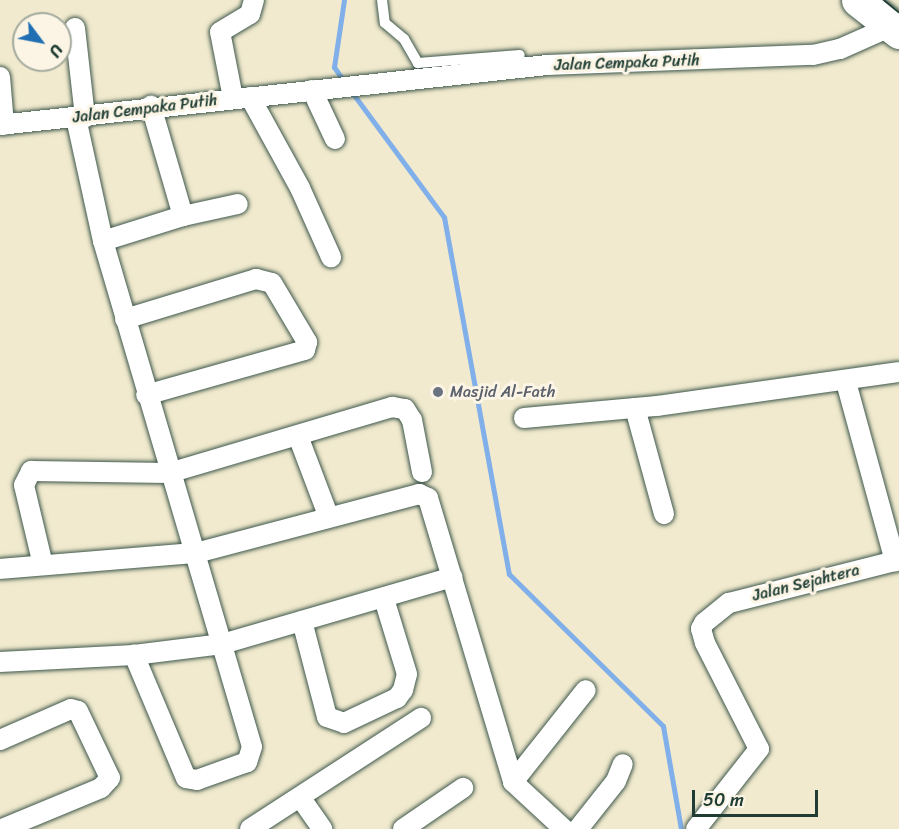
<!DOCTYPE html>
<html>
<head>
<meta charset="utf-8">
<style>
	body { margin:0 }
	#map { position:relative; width:899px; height:829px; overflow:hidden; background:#f1eace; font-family:Sriracha,sans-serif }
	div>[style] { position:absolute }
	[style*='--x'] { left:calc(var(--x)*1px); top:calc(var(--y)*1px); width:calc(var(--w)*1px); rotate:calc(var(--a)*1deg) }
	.stream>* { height:5px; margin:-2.5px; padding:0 2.5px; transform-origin:2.5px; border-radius:2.5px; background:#80afea }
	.roads { filter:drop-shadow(0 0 2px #3e574b) drop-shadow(0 0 2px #3e574b) }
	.lane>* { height:10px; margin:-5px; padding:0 5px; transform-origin:5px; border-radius:5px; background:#fff }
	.street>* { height:20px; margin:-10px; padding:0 10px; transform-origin:10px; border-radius:10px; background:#fff }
	.highway>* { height:33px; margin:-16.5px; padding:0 16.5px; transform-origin:16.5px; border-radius:16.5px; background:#fff }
	.tram>* { height:1.5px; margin:-0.75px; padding:0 0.75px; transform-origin:0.75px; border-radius:0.75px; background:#1f3d34 }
	.dots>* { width:16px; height:16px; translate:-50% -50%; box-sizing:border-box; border:3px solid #fcf5e5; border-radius:50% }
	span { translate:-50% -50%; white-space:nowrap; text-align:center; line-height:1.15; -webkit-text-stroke:6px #fcf5e5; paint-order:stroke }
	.street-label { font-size:16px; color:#1f3d34 }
	.worship-label { font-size:16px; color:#5b616d }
	.left { translate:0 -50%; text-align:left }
	.north { position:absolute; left:12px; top:12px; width:60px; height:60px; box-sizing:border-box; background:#fcf5e5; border:2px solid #a4ab9e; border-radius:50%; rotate:122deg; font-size:16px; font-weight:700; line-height:24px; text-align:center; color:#1f3d34 }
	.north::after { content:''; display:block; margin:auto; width:21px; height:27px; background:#1f6fb2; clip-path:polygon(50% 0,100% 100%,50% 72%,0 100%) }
	.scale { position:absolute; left:692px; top:790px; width:126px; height:27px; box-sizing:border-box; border:3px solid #1f3d34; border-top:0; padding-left:8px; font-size:18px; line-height:21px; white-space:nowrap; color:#1f3d34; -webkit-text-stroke:4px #fcf5e5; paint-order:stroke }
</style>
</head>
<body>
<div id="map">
	<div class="stream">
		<div style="--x:344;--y:0;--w:68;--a:98.5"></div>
		<div style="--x:334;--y:67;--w:21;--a:55"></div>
		<div style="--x:351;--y:91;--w:157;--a:53.6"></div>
		<div style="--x:444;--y:217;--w:363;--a:79.7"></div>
		<div style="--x:509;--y:574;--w:216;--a:44.6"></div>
		<div style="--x:663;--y:726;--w:105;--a:80.1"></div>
	</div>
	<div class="roads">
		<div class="lane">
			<div style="--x:382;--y:0;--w:23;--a:83"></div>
			<div style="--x:385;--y:23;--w:25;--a:40"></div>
			<div style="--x:404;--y:39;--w:28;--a:60"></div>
			<div style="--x:418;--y:63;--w:102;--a:-4.5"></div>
		</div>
		<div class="street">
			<div style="--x:75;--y:28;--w:90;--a:83.6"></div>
			<div style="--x:0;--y:77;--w:48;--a:85.2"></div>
			<div style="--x:312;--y:90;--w:54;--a:64.9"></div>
			<div style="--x:250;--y:97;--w:104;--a:61.2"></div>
			<div style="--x:300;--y:188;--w:76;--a:65.8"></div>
			<div style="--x:233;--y:98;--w:67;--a:-101.1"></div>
			<div style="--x:220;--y:32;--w:35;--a:-31"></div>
			<div style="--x:250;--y:14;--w:15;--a:-74"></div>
			<div style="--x:76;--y:118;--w:126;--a:77.6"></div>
			<div style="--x:103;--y:241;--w:527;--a:73.59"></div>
			<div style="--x:252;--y:747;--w:16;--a:108"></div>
			<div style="--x:247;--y:762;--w:53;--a:160.2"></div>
			<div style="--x:197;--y:780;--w:11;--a:-170"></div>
			<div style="--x:186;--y:778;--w:134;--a:-112.9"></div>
			<div style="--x:0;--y:125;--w:550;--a:-6.26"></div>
			<div style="--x:547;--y:65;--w:266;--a:-2.2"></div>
			<div style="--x:813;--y:55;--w:28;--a:-13"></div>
			<div style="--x:840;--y:49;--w:57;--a:-23.9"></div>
			<div style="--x:183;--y:216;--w:56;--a:-12.3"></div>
			<div style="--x:103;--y:241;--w:84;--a:-17.4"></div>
			<div style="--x:183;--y:216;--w:115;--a:-106.2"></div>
			<div style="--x:125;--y:319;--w:137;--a:-17"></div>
			<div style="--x:256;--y:279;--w:16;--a:14"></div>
			<div style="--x:272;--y:283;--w:69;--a:59.3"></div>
			<div style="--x:307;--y:342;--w:8;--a:104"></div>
			<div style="--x:305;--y:350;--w:165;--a:164.2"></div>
			<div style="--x:846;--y:382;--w:186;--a:74.7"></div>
			<div style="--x:635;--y:408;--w:110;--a:74.7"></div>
			<div style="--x:524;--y:418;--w:134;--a:-5.2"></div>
			<div style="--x:657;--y:406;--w:244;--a:-8"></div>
			<div style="--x:298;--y:436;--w:85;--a:69.2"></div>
			<div style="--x:43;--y:565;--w:82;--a:-103.4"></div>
			<div style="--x:24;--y:485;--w:16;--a:-63"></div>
			<div style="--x:31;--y:471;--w:138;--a:0.8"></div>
			<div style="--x:169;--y:473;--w:233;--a:-16.5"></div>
			<div style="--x:392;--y:407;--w:13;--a:9"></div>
			<div style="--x:405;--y:409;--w:13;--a:58"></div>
			<div style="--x:412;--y:420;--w:53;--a:79.1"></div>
			<div style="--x:0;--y:569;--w:197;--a:-4.7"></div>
			<div style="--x:196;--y:553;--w:231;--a:-14.8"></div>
			<div style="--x:419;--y:494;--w:10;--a:24"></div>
			<div style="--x:428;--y:498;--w:296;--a:73.3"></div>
			<div style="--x:513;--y:782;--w:117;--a:-51.6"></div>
			<div style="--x:302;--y:621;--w:99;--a:75.4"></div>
			<div style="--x:327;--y:717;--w:18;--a:19"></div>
			<div style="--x:344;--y:723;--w:59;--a:-25.3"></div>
			<div style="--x:397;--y:698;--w:10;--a:-53"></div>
			<div style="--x:403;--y:690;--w:16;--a:-76"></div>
			<div style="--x:407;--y:674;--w:78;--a:-107"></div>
			<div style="--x:0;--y:662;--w:134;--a:-3"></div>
			<div style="--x:134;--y:655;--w:89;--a:-7.1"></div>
			<div style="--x:222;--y:644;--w:240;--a:-16.2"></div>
			<div style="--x:0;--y:740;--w:77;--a:-23.6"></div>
			<div style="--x:71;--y:709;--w:7;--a:16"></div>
			<div style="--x:78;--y:711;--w:74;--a:64.5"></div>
			<div style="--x:110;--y:778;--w:13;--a:132"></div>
			<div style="--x:101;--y:788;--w:107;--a:157.5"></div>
			<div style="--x:513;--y:782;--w:69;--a:42.7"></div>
			<div style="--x:300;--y:797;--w:39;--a:55"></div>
			<div style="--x:250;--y:829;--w:204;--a:-33"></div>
			<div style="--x:403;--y:829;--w:73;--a:-34.3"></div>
			<div style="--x:578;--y:829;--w:61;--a:-51.6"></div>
			<div style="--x:616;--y:781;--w:18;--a:-68"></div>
			<div style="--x:696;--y:829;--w:102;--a:-51.8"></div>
			<div style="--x:759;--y:749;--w:119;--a:-117"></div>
			<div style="--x:705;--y:643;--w:15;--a:-106"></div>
			<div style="--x:701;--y:629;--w:7;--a:-63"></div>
			<div style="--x:704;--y:623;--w:32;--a:-39"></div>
			<div style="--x:729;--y:603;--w:175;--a:-14.2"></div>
		</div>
		<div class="highway">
			<div style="--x:858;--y:0;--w:52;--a:38"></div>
		</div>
	</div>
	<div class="tram">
		<div style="--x:884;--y:0;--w:19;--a:39"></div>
	</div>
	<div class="dots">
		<div style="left:438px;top:392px;background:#6b7280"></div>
	</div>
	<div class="street-label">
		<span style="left:627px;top:63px;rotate:-2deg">Jalan Cempaka Putih</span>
		<span style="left:145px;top:109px;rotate:-7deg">Jalan Cempaka Putih</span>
		<span style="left:806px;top:583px;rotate:-14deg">Jalan Sejahtera</span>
	</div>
	<div class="worship-label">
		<span class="left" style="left:450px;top:392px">Masjid Al-Fath</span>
	</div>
	<div class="north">U</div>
	<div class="scale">50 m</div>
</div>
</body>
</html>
